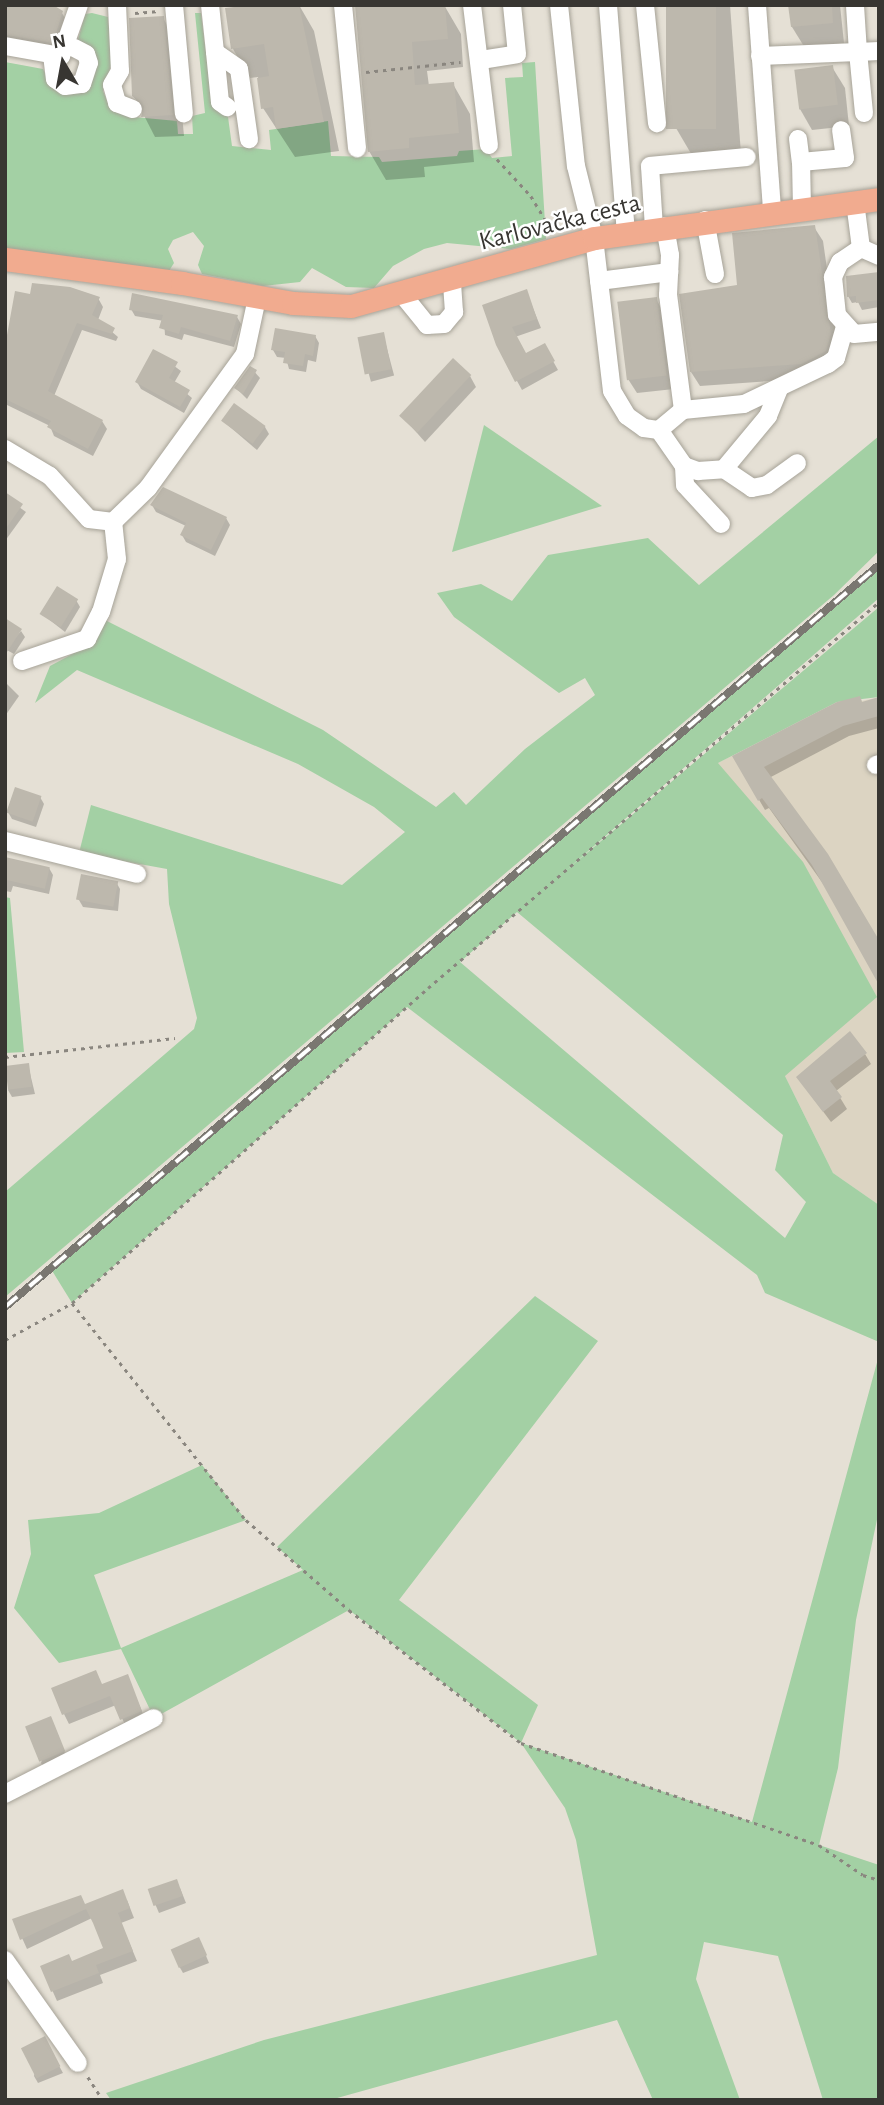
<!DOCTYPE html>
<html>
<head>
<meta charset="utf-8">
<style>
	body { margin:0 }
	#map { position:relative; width:884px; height:2105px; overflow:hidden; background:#e5e0d5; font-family:"Alegreya Sans",sans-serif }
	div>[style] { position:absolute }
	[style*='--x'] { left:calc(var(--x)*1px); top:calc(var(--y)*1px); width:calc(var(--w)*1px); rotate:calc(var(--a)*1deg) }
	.built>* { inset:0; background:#dcd4c2 }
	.green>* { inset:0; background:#a3d0a4 }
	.shadow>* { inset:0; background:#0003; transform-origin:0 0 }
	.building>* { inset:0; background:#bdb8ad; transform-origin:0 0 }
	.path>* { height:2.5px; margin-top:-1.25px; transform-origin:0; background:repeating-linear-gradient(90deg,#8a867f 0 3.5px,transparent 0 8.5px) }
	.roads { filter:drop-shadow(0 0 2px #a6a297) drop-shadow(0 0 2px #a6a297) }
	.minor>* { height:18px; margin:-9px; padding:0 9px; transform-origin:9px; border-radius:9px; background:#fff }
	.major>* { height:23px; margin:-11.5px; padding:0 11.5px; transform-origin:11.5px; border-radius:11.5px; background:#f1ab8f }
	.rail>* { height:8px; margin-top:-4px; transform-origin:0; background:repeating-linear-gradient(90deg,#fff 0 16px,#7a7771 0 32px); box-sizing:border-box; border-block:2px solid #7a7771 }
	span { translate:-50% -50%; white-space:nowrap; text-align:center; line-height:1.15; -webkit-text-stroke:5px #fff; paint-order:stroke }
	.street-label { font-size:26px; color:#383632 }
	.frame { position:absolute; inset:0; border:7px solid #383632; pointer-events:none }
	.north { position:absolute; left:28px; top:28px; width:70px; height:70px; -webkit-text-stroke:5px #fff; paint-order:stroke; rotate:350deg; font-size:19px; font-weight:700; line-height:28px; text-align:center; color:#383632 }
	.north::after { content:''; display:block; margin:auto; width:24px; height:32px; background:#383632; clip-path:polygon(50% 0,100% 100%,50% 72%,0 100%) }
</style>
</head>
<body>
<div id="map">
	<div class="built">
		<div style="clip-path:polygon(860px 696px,862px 701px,879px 697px,879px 1205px,833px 1173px,785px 1076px,718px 763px,837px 702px)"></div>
	</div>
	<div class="green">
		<div style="clip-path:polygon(92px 13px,108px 17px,112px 62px,103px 91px,108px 103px,134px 117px,177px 121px,178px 134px,193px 134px,192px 116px,205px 113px,195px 13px,201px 13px,212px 102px,228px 117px,232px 146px,271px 150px,269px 130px,328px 121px,331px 156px,379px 157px,382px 162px,457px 156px,459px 151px,486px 149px,492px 158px,512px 156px,505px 78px,523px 77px,522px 63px,535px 62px,546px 239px,511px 249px,447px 243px,424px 249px,393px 266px,374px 288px,346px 287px,312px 268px,300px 282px,263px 286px,202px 274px,198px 265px,204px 246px,193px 232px,173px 240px,168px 249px,174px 263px,169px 271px,5px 248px,5px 62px,43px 69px,50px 84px,65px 94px,89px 86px,97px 61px,78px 40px,85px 14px)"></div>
		<div style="clip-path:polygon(484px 425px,570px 484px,602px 506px,452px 552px)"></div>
		<div style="clip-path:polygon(879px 436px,879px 551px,834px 595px,5px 1297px,5px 1192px,194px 1029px,197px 1018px,169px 904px,167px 869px,79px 853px,91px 805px,342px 885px,405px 832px,374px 807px,298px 764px,77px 670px,35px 703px,50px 666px,93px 643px,103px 619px,323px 730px,436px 807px,454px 792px,466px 805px,525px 749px,595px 695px,585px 678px,559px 693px,454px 617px,437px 593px,481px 584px,512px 601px,548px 555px,648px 538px,699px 585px)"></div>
		<div style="clip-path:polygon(evenodd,879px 565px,879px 598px,563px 873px,879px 607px,879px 697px,837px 702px,718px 763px,803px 862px,877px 997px,785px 1076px,833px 1173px,879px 1205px,879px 1342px,765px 1293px,757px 1275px,407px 1007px,72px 1303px,51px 1269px,879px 565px,517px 912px,783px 1135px,775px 1170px,806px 1202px,785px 1238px,460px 962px,517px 912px)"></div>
		<div style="clip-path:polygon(5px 897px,10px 898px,24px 1052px,5px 1053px)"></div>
		<div style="clip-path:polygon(535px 1296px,598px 1341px,399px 1600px,538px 1705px,521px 1743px,752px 1822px,879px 1355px,879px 1510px,856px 1620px,838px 1768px,819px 1845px,879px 1865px,879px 2100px,823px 2100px,778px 1956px,704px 1942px,696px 1979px,740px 2100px,653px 2100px,617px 2020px,330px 2100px,111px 2100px,106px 2093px,264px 2040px,597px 1955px,576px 1840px,565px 1808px,521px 1743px,349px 1610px,154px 1718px,121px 1649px,59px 1663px,14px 1608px,31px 1554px,28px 1520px,99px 1513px,202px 1465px,246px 1520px,94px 1575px,121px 1648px,303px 1570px,277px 1547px)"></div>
	</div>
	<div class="shadow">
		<div style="clip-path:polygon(5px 5px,62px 13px,74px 34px,65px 64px,5px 53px)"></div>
		<div style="clip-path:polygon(299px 5px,314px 31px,339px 151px,295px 157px,263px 108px,258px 77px,250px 78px,233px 49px,227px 10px)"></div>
		<div style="clip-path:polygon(357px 5px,444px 5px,461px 34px,463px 67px,427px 71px,429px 86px,453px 84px,470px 114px,474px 162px,424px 167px,425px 177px,386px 180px,369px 151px)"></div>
		<div style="clip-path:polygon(668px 5px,730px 5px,741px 154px,693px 157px,676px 128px)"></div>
		<div style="clip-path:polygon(790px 5px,840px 5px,844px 43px,805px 48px,792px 27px)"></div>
		<div style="clip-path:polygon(163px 18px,175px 39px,184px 136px,155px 137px,134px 96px)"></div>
		<div style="clip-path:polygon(832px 67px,845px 88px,849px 126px,812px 130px,800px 109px)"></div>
		<div style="clip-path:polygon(814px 227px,823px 241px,837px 339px,834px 366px,811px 378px,700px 386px,691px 372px,739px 287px)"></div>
		<div style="clip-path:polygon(879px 274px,879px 307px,862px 310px,858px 302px,852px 303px,848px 296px)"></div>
		<div style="clip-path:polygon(526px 291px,541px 328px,515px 337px,525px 355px,544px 345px,558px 370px,522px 390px,497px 345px)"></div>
		<div style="clip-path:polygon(32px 296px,98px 298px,103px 307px,98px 320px,118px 337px,116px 341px,82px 330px,54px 396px,102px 421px,107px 429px,93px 456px,54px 436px,50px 426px,5px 404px,5px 341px)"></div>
		<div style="clip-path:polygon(656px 299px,664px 313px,674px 389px,637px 393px,628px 379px)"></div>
		<div style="clip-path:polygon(131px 309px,237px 317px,241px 324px,234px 347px,184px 334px,182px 340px,165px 335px,164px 321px,135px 316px)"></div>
		<div style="left:383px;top:334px;width:43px;height:24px;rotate:75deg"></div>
		<div style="clip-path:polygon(315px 336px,319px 343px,316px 362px,308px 360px,306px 372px,289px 369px,286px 358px,277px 357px,273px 350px)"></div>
		<div style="clip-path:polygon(154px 351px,181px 371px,174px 383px,192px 398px,184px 413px,141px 389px,137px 382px)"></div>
		<div style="clip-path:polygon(251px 368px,260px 378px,247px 399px,236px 388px)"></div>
		<div style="clip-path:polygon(470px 376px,476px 387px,425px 442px,402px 416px)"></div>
		<div style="clip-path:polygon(223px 421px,265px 427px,269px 434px,257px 450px)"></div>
		<div style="clip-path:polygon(5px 497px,26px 512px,5px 541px)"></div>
		<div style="clip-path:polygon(152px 505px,226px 518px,230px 525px,215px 556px,186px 542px,182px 535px,186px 526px,156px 512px)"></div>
		<div style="clip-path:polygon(76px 600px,80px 607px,65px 632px,42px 614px)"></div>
		<div style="clip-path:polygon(21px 631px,25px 637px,14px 654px,5px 649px)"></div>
		<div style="clip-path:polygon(5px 682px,19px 696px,5px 716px)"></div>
		<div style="clip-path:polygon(879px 699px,879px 728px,849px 736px,769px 778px,861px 910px,839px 906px,769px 808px,765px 810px,734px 757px)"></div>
		<div style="clip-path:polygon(40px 797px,44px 804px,36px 827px,12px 819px,8px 812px)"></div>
		<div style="clip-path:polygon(5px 858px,49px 868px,53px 875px,49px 894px,13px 886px,11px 892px,5px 891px)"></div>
		<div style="clip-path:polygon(116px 882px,120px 889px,118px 911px,83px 907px,79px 900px)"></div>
		<div style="clip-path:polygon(865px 1054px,871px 1064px,836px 1091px,847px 1109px,831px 1122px,798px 1078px)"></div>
		<div style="clip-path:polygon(28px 1065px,35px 1094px,12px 1097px,8px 1090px)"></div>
		<div style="clip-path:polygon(127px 1676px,146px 1721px,127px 1729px,116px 1705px,69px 1724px,64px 1714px,102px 1686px)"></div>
		<div style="clip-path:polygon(54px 1725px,67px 1758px,45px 1769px,41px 1763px)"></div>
		<div style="clip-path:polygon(180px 1888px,186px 1903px,159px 1913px,150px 1892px)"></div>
		<div style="clip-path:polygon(127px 1900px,134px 1918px,121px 1923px,137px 1961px,100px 1975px,103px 1983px,57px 2001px,42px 1967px,72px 1962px,106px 1949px,92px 1918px,27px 1949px,14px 1920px)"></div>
		<div style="clip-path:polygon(202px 1946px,209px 1963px,183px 1973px,179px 1966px)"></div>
		<div style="clip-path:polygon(44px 2038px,63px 2073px,38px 2083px,34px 2076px)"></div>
	</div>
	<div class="building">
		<div style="clip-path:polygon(5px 5px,53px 5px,63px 11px,53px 43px,5px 35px)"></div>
		<div style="clip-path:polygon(252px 5px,299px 5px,324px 122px,276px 129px,273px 107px,261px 109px,257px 78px,269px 76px,264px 44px,231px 49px,225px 8px)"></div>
		<div style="clip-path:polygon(355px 5px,445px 5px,448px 39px,412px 42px,415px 85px,454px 82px,459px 133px,409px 138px,409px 148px,368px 152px)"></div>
		<div style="left:666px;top:5px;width:50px;height:124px"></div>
		<div style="clip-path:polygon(788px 5px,832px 5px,833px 23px,791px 27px)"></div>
		<div style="clip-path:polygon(164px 16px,173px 115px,141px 117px,144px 106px,132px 96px,129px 18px)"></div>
		<div style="left:833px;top:65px;width:40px;height:39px;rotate:83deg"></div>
		<div style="clip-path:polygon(815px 225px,831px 334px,826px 351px,802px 364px,690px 372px,679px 294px,737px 285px,732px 233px)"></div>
		<div style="clip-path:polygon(879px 272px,879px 300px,856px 303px,856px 296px,847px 297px,846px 276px)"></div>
		<div style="clip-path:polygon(32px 283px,70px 287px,100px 297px,92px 315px,115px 328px,112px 334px,77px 323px,48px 391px,103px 420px,88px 449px,47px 427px,51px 421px,5px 399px,5px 346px,15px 291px,30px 294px)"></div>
		<div style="clip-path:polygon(527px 289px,537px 319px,512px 327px,526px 353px,545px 343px,555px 361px,515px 382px,496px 345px,482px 305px)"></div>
		<div style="clip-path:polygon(132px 293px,238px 315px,230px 341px,181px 327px,179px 334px,159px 328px,163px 315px,129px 310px)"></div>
		<div style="left:657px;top:297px;width:79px;height:40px;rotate:83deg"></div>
		<div style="clip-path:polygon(275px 328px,316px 335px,313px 356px,305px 354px,303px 366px,283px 363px,285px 352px,271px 350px)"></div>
		<div style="left:384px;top:332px;width:38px;height:27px;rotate:79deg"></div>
		<div style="clip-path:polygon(153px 349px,178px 362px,169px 378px,190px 390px,180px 407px,135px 382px)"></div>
		<div style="left:453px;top:358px;width:25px;height:79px;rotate:43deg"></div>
		<div style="clip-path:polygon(250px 366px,257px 370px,243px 394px,234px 388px)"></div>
		<div style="left:234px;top:403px;width:39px;height:22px;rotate:36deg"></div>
		<div style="clip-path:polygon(163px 487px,227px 517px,211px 550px,180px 535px,186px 523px,150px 505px)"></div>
		<div style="clip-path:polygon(5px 492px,23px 504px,5px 530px)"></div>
		<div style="left:57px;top:586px;width:25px;height:33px;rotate:32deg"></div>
		<div style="clip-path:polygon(5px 618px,22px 629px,5px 655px)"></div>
		<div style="clip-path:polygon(860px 696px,862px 702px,879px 697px,879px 716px,843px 726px,764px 767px,828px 854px,879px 940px,879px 985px,812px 865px,762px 798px,758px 801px,732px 756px,837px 702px)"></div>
		<div style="left:15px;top:787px;width:28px;height:27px;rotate:19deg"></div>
		<div style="left:5px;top:857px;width:46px;height:22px;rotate:13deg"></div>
		<div style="left:81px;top:874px;width:38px;height:26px;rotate:11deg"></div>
		<div style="clip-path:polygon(850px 1031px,867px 1053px,830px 1081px,842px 1097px,823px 1112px,796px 1077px)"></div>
		<div style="left:29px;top:1063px;width:24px;height:24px;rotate:83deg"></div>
		<div style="clip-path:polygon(96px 1670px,102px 1684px,128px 1674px,142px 1711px,120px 1720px,110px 1696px,62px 1715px,51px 1688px)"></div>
		<div style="left:51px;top:1716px;width:38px;height:28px;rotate:68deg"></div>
		<div style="left:177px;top:1879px;width:18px;height:31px;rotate:71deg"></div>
		<div style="clip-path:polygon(123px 1889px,130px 1908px,118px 1913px,133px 1951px,96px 1965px,99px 1973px,51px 1992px,40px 1966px,69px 1954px,72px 1961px,103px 1948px,93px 1923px,86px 1909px,20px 1940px,12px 1919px,81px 1895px,85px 1904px)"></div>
		<div style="left:199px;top:1937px;width:20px;height:31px;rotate:66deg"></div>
		<div style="left:45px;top:2036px;width:34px;height:27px;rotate:63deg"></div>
	</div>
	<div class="path">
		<div style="--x:135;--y:13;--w:21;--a:-5"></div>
		<div style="--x:366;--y:72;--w:95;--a:-6.1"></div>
		<div style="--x:497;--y:159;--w:50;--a:47.4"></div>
		<div style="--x:531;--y:196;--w:31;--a:59"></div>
		<div style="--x:547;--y:223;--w:24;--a:-9"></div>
		<div style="--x:5;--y:1057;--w:171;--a:-6.4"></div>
		<div style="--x:72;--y:1303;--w:475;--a:-41.5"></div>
		<div style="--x:428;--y:988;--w:594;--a:-40.56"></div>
		<div style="--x:5;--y:1340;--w:77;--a:-28.9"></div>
		<div style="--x:72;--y:1303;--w:278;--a:51.3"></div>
		<div style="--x:246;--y:1520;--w:137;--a:41.1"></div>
		<div style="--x:349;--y:1610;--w:217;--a:37.7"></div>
		<div style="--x:521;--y:1743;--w:315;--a:18.9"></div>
		<div style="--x:819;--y:1845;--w:53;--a:34.3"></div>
		<div style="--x:863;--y:1875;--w:17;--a:17"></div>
		<div style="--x:88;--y:2077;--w:27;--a:57"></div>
	</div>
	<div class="roads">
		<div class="minor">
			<div style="--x:117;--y:5;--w:66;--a:87.4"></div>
			<div style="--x:120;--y:71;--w:16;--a:120"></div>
			<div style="--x:112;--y:85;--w:19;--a:74"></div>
			<div style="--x:117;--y:103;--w:17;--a:21"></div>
			<div style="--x:174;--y:5;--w:109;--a:84.8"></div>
			<div style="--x:210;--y:5;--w:47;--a:83.9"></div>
			<div style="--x:215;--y:52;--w:29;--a:35"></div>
			<div style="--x:239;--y:69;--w:71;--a:81.9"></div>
			<div style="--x:343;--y:5;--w:144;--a:84.4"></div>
			<div style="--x:472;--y:5;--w:141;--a:83.1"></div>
			<div style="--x:559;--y:5;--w:162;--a:84"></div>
			<div style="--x:576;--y:166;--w:74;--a:76"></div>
			<div style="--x:594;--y:238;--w:154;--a:83.3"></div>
			<div style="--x:612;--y:391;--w:29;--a:59"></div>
			<div style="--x:627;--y:416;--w:21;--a:35"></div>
			<div style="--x:644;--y:428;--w:15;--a:8"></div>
			<div style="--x:659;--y:430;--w:31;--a:-40"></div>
			<div style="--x:683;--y:410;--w:116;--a:-97.4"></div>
			<div style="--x:668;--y:295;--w:40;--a:-87.1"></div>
			<div style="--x:670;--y:255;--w:29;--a:-100"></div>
			<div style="--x:608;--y:5;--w:229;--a:85.5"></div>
			<div style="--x:645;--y:5;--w:119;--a:84.2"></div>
			<div style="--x:757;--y:5;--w:207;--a:85.8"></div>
			<div style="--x:5;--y:46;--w:57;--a:10.1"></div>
			<div style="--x:61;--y:56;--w:54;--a:-70.6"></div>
			<div style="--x:215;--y:52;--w:50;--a:84.3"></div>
			<div style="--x:220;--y:102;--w:9;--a:36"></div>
			<div style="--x:52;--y:55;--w:24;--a:83"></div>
			<div style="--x:55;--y:79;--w:12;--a:35"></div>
			<div style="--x:65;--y:86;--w:17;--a:-7"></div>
			<div style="--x:82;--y:84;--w:22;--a:-72"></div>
			<div style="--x:89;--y:63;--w:9;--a:-108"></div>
			<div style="--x:86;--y:54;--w:13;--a:-153"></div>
			<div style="--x:760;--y:56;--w:98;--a:-2.3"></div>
			<div style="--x:858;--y:52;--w:47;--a:-93.7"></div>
			<div style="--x:481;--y:60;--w:36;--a:-9"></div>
			<div style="--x:517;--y:54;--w:49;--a:-95.8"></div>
			<div style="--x:864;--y:113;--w:61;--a:-95.6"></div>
			<div style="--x:858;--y:52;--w:21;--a:-3"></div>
			<div style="--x:798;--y:139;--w:23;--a:83"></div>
			<div style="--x:855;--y:202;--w:46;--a:82.6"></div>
			<div style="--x:802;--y:208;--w:46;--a:-91.2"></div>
			<div style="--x:801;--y:162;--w:44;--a:-5.2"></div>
			<div style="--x:845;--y:158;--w:28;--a:-98"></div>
			<div style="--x:705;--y:220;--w:55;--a:79.5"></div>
			<div style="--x:654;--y:228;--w:62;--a:-93.7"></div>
			<div style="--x:650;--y:166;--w:97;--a:-5.3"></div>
			<div style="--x:861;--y:248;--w:25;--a:146"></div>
			<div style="--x:840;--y:262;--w:17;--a:115"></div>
			<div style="--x:833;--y:277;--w:38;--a:84"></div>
			<div style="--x:837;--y:315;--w:25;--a:48"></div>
			<div style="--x:854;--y:334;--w:25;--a:-5"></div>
			<div style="--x:861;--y:248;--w:20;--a:24"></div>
			<div style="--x:599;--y:281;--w:71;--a:-7.3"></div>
			<div style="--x:402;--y:294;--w:40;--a:51"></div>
			<div style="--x:427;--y:325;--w:17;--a:-3"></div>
			<div style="--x:444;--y:324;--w:16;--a:-50"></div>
			<div style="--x:454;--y:312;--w:32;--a:-94"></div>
			<div style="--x:683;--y:410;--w:61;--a:-5.6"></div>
			<div style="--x:744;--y:404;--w:93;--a:-25.5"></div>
			<div style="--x:828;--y:364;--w:10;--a:-37"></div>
			<div style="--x:836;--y:358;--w:32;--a:-74"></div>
			<div style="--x:659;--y:430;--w:44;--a:55.2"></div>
			<div style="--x:684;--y:466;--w:15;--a:20"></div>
			<div style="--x:698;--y:471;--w:26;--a:-4"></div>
			<div style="--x:724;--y:469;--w:34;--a:34"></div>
			<div style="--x:752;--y:488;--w:15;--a:-11"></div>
			<div style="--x:767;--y:485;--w:37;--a:-36"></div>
			<div style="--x:5;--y:449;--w:52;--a:31"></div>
			<div style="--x:50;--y:476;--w:58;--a:47.8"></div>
			<div style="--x:89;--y:519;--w:24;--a:7"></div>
			<div style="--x:684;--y:466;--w:19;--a:87"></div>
			<div style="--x:685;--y:485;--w:53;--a:47.3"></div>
			<div style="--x:724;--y:469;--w:69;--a:-50.3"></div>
			<div style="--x:768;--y:416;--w:29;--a:-68"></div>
			<div style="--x:22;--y:661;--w:69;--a:-18.7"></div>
			<div style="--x:87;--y:639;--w:30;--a:-63"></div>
			<div style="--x:101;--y:612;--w:55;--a:-73.2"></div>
			<div style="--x:117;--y:559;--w:37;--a:-96"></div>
			<div style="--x:113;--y:522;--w:49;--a:-44.2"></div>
			<div style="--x:148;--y:488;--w:165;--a:-54.1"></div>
			<div style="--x:245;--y:354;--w:57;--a:-77.9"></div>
			<div style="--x:876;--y:765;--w:3;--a:-18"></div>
			<div style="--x:5;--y:841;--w:136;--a:14"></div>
			<div style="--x:5;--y:1794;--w:167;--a:-27"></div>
			<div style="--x:5;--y:1960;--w:126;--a:54.7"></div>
		</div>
		<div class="major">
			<div style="--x:5;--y:259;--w:179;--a:7.7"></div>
			<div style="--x:182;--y:283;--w:113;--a:10.2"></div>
			<div style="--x:293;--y:303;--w:58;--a:3"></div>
			<div style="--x:351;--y:306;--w:252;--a:-15.6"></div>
			<div style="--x:594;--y:238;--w:288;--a:-7.8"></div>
		</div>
	</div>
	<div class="rail">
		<div style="--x:5;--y:1307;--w:1146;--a:-40.33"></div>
	</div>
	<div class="street-label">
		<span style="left:560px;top:223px;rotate:-14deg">Karlovačka cesta</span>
	</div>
	<div class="frame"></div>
	<div class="north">N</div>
</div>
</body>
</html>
